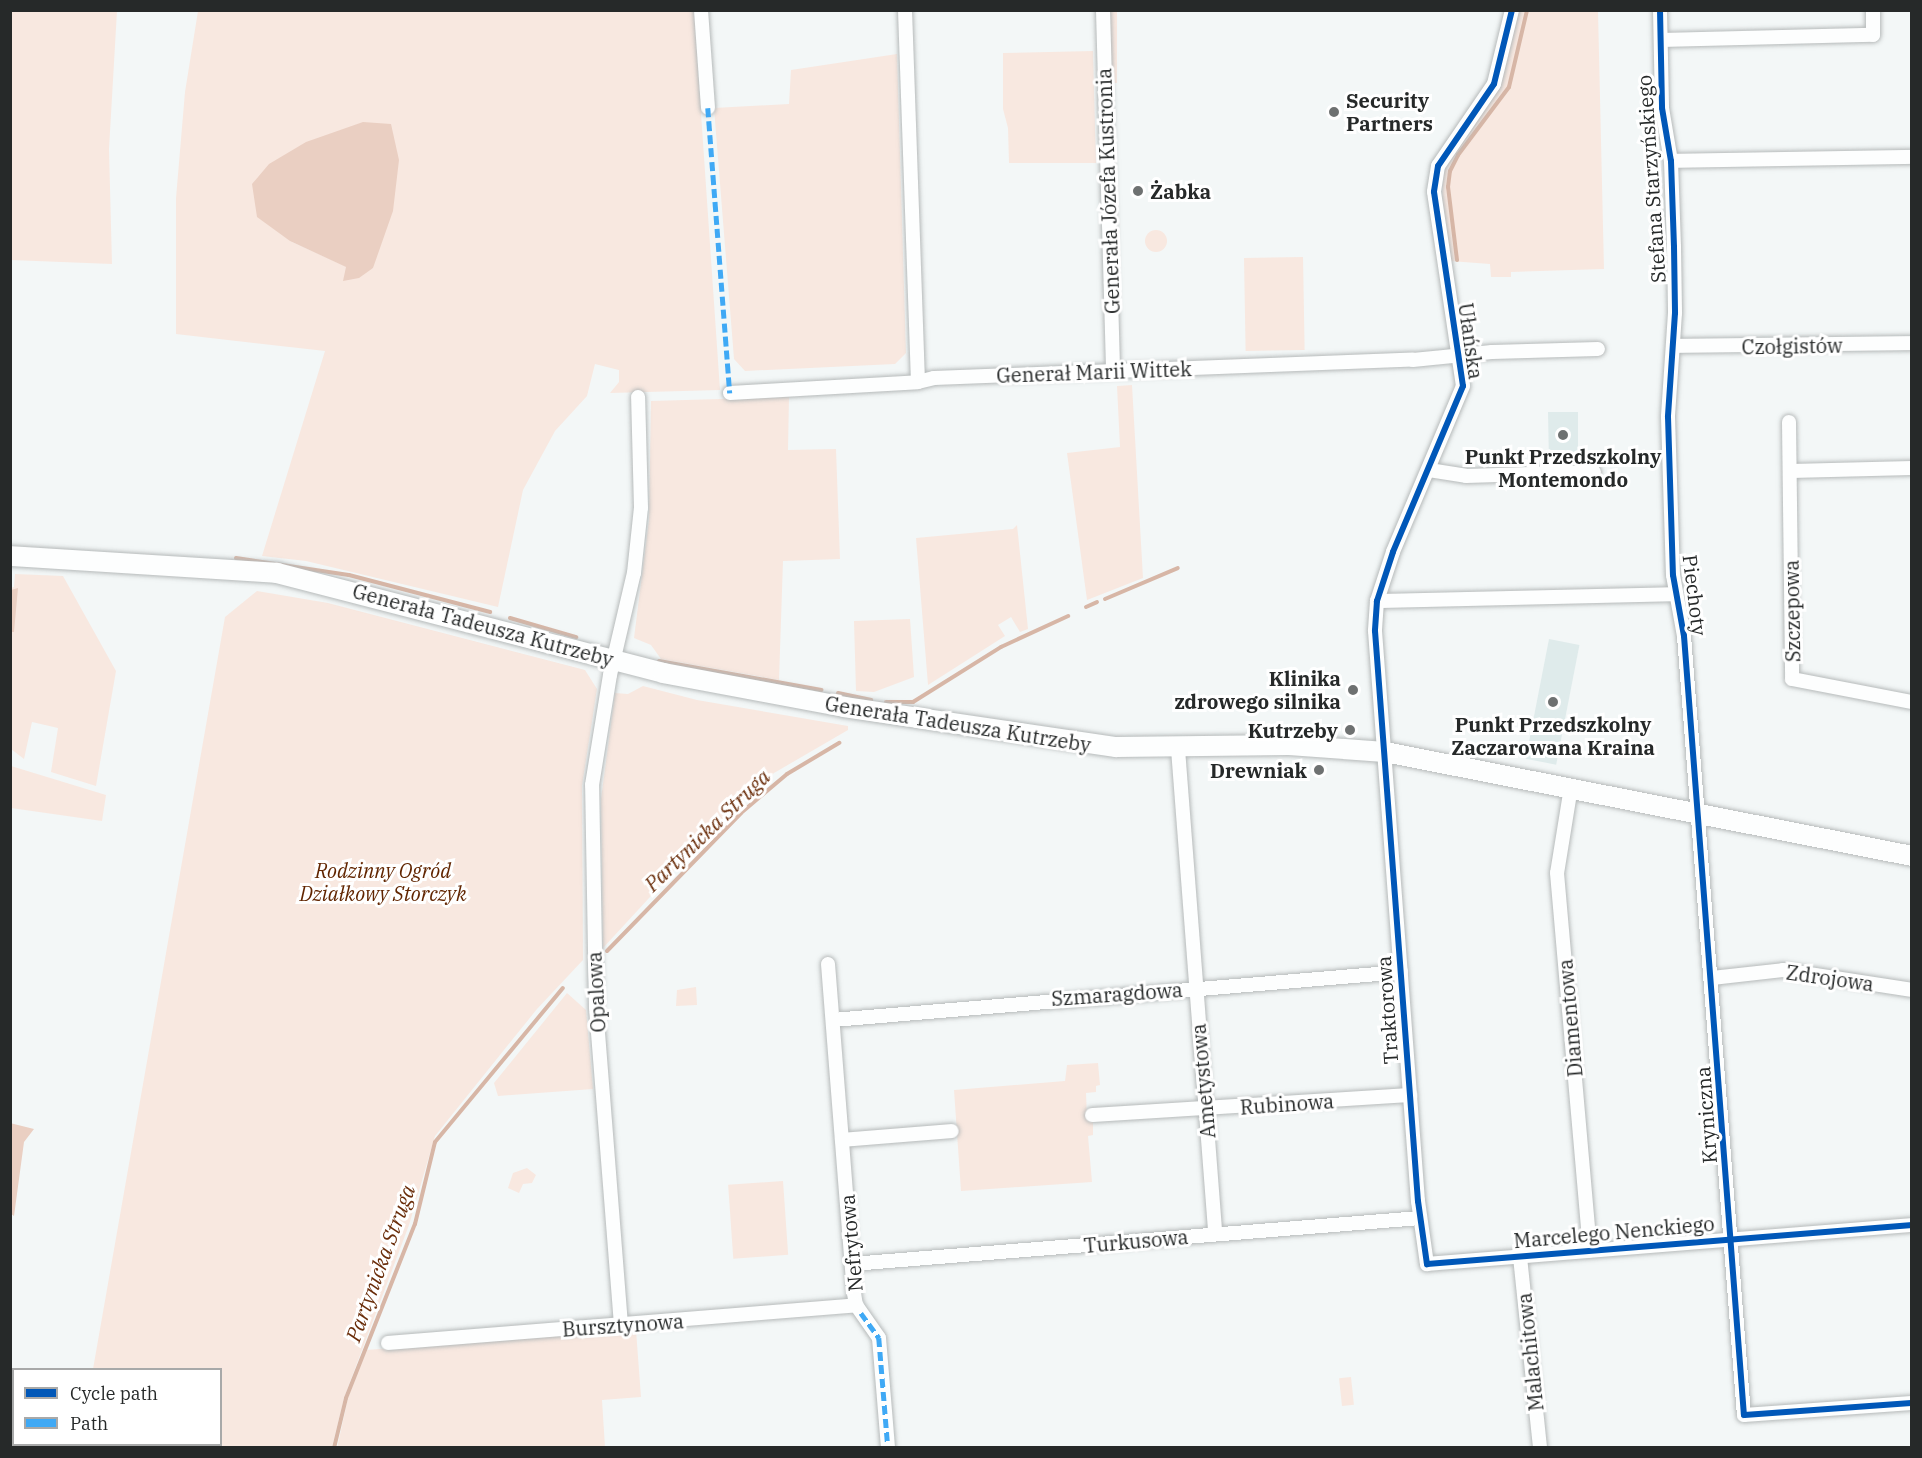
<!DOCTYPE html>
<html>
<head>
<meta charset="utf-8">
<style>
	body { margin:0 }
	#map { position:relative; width:1922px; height:1458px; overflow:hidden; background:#f3f7f7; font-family:"IBM Plex Serif",serif }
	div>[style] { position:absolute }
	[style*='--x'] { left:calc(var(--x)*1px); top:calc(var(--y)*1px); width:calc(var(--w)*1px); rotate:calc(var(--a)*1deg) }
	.built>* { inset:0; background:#dfebeb; transform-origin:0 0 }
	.green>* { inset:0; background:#f8e8e0; transform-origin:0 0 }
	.round { border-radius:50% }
	.forest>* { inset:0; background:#eacfc2 }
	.stream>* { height:4px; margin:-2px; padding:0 2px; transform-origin:2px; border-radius:2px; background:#d7b6a6 }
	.roads { filter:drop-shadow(0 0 2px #b6baba) drop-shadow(0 0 2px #b6baba) }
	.street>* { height:14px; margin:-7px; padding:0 7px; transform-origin:7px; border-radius:7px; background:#fdfefe }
	.secondary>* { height:20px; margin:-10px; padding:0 10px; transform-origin:10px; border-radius:10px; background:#fdfefe }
	.quiet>* { height:4.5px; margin-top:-2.25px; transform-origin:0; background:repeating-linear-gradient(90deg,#3fa9f5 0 9px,transparent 0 13.5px) }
	.cycleway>* { height:6px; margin:-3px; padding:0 3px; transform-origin:3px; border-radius:3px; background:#0057b8 }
	.dots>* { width:16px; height:16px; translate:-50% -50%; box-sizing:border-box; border:3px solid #fff; border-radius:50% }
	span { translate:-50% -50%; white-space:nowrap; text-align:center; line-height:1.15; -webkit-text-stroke:6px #fff; paint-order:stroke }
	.poi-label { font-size:20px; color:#262929; font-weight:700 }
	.left { translate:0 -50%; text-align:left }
	.right { translate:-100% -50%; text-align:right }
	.street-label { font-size:20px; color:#262929 }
	.park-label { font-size:20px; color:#612500; font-style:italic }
	.water-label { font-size:21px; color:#6a2d0a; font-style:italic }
	.frame { position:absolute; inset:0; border:12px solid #262929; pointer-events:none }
	.legend { position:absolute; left:12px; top:1368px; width:210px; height:78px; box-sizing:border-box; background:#fff; border:2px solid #a8a9a9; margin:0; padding:8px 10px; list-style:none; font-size:18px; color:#262929 }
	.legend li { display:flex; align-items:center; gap:12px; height:30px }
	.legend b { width:30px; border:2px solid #a8a9a9 }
</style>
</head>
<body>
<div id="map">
	<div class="built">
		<div style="clip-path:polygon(1548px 412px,1578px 412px,1578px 459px,1573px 462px,1549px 463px)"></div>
		<div style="left:1549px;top:639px;width:31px;height:122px;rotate:11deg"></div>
	</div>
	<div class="green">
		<div style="clip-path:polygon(11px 10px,117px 11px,109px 149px,112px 264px,11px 260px)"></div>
		<div style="clip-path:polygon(evenodd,198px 11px,694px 11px,720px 390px,610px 393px,619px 382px,619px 370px,595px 364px,587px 396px,555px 431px,523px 490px,498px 607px,306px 561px,262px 556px,325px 351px,176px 334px,176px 198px,185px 92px,198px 11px,290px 241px,373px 268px,344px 280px,347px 267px,290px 241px)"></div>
		<div style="left:1109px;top:11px;width:8px;height:72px"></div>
		<div style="clip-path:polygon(1519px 11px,1598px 11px,1604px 269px,1511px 272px,1511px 277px,1491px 277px,1490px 264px,1450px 261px,1442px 204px,1443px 173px,1451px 154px,1499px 88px)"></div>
		<div style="clip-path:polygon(1093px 51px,1096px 163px,1009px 163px,1008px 128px,1003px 109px,1003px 53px)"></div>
		<div style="clip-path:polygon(897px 54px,906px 353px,895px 364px,745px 371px,734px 359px,714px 108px,789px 104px,791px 70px)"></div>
		<div class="round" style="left:1145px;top:230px;width:22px;height:22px"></div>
		<div style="left:1303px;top:257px;width:93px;height:59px;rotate:89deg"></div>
		<div style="clip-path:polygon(1132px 385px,1143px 578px,1087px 600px,1067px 453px,1120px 447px,1117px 386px)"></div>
		<div style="clip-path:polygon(789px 397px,788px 450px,836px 449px,840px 559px,783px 561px,779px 680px,661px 659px,651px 645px,634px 638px,649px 520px,651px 401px)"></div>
		<div style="clip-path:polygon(1017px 525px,1028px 629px,1020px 632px,1011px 617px,998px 625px,1005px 636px,928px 685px,916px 538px,1013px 529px)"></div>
		<div style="clip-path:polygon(15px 574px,63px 576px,116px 671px,96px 786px,51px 772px,58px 728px,32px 722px,24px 759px,11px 749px,10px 588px,14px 587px)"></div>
		<div style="clip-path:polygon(257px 591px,328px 603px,585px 670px,597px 689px,582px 786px,583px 960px,537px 1009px,435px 1136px,409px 1225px,344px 1398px,332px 1447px,80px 1447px,220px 1444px,220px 1370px,93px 1369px,225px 617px)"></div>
		<div style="clip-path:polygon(910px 619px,914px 677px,874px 692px,856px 691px,854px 621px)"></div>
		<div style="clip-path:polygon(643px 686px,697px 700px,848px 726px,848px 730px,774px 773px,720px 821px,603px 948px,601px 799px,615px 693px,628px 694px)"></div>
		<div style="clip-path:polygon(11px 766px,106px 795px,102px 821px,11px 808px)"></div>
		<div style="clip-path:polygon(696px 987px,697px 1005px,676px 1006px,677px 990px)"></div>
		<div style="clip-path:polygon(567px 993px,586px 1010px,593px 1089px,498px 1096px,494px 1083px)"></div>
		<div style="clip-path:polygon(1098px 1063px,1100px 1085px,1096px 1086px,1096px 1092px,1086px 1093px,1087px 1118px,1093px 1122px,1093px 1135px,1088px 1136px,1092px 1182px,961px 1191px,954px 1090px,1065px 1081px,1067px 1065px)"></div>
		<div style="clip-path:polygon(527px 1168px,536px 1175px,532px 1183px,523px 1184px,519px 1193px,508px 1188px,513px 1173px)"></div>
		<div style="left:783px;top:1181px;width:74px;height:55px;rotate:86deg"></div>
		<div style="clip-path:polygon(636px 1330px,641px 1397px,602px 1400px,605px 1447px,337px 1448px,348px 1398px,366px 1350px)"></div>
		<div style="left:1351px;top:1377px;width:28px;height:12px;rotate:84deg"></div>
	</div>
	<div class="forest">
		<div style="clip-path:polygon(363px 122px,391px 124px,399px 160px,393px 211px,373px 268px,359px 278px,343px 281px,346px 267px,290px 241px,257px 217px,252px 184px,269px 164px,306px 142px)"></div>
		<div style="clip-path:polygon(18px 588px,14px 632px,11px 632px,11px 590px)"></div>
		<div style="clip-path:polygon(10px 1123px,34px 1129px,24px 1142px,14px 1216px,10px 1213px)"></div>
	</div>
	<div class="stream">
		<div style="--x:1457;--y:260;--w:74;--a:-97"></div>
		<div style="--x:1448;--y:187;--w:16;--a:-83"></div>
		<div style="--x:1450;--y:171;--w:18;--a:-63"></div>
		<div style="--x:1458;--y:155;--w:85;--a:-53.1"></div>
		<div style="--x:1509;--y:87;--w:79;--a:-76.8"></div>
		<div style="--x:236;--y:558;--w:114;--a:8.6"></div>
		<div style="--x:349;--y:575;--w:146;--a:14.7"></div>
		<div style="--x:1105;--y:599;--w:79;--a:-23"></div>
		<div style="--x:1086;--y:607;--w:12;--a:-24"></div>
		<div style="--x:510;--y:618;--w:69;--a:16.1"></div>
		<div style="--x:659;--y:661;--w:165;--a:10.1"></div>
		<div style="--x:838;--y:693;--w:34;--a:12"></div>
		<div style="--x:886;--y:702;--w:27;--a:0"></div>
		<div style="--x:913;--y:702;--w:104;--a:-32"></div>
		<div style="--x:1001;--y:647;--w:74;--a:-24.8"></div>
		<div style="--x:607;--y:951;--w:192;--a:-45.8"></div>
		<div style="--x:741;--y:813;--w:60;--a:-40.3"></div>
		<div style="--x:787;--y:774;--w:61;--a:-30.8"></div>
		<div style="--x:334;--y:1448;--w:51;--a:-76.5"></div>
		<div style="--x:346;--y:1398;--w:187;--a:-68.4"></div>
		<div style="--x:415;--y:1224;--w:84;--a:-76.3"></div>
		<div style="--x:435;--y:1142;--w:200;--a:-50.3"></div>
	</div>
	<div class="roads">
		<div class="street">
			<div style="--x:701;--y:10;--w:98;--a:85.9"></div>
			<div style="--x:905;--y:10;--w:372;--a:88"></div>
			<div style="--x:1103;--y:10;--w:361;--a:88.4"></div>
			<div style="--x:1512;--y:10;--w:76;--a:103.7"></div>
			<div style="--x:1494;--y:84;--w:99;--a:124.3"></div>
			<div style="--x:1438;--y:166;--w:26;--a:99"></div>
			<div style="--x:1434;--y:192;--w:196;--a:81.5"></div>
			<div style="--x:1463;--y:386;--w:180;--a:112.9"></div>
			<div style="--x:1393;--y:552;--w:52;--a:108.1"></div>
			<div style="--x:1377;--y:601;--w:30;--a:94"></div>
			<div style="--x:1375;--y:631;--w:572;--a:85.69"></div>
			<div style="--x:1418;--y:1201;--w:64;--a:81.9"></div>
			<div style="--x:1427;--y:1264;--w:487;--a:-4.6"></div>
			<div style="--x:1660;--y:10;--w:98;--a:88.8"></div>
			<div style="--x:1662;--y:108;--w:54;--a:80.4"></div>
			<div style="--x:1671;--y:161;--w:86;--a:88"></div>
			<div style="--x:1674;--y:247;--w:66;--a:89.1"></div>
			<div style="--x:1675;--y:313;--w:104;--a:93.9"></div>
			<div style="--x:1668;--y:417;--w:158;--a:88.2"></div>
			<div style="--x:1673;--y:575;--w:62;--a:79.8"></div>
			<div style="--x:1684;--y:636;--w:781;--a:85.6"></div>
			<div style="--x:1744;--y:1415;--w:168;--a:-4.1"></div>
			<div style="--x:1661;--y:40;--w:212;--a:-1.4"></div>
			<div style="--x:1873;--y:35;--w:25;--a:-90"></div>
			<div style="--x:1671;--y:161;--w:241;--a:-1"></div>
			<div style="--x:1673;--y:346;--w:239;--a:-0.7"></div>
			<div style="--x:730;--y:393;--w:188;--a:-3.3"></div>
			<div style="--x:918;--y:382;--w:16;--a:-14"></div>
			<div style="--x:934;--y:378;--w:479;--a:-2.2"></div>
			<div style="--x:1413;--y:360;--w:79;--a:-5.8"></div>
			<div style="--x:1492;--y:352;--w:106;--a:-1.6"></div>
			<div style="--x:1789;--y:422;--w:257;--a:89.3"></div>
			<div style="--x:1792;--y:679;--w:122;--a:10.9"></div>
			<div style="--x:1429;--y:470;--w:37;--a:9"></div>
			<div style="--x:1466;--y:476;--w:128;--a:-1.8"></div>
			<div style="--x:1791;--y:471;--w:121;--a:-1.4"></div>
			<div style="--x:1377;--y:601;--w:299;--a:-1.3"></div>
			<div style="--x:1178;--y:749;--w:486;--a:85.6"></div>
			<div style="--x:1571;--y:787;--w:87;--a:99.2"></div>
			<div style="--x:1557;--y:873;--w:379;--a:85"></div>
			<div style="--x:828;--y:964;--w:330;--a:85.5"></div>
			<div style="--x:854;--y:1293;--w:12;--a:81"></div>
			<div style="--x:856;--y:1305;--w:40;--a:55.1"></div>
			<div style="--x:879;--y:1338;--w:110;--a:85.3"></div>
			<div style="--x:1712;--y:978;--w:71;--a:-6.4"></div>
			<div style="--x:1783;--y:970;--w:131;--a:8.8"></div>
			<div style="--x:833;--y:1020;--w:570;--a:-4.83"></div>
			<div style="--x:1092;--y:1115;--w:319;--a:-3.6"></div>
			<div style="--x:842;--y:1140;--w:110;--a:-4.7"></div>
			<div style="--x:1520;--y:1257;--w:192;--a:84"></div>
			<div style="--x:852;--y:1264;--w:570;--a:-4.63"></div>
			<div style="--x:621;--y:1325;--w:318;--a:-94.5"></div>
			<div style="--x:596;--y:1008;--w:223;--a:-91"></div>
			<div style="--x:592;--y:785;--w:111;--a:-80.7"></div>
			<div style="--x:610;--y:675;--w:105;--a:-76.8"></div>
			<div style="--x:634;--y:573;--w:65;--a:-83.9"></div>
			<div style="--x:641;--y:508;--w:111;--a:-91.5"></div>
			<div style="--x:388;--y:1343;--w:470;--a:-4.6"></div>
		</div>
		<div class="secondary">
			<div style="--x:10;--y:556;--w:268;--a:3.6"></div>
			<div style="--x:277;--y:573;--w:399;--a:14.5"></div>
			<div style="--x:663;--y:673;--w:184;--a:10.6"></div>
			<div style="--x:844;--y:707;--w:275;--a:8.4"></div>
			<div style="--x:1116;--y:747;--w:173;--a:-0.7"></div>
			<div style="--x:1289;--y:745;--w:96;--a:4.2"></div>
			<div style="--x:1385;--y:752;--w:537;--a:11.16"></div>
		</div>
	</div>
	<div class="quiet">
		<div style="--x:708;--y:108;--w:286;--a:85.6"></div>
		<div style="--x:861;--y:1313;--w:31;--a:54"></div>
		<div style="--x:879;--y:1338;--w:110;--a:85.3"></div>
	</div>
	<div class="cycleway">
		<div style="--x:1512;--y:10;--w:76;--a:103.7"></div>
		<div style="--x:1494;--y:84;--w:99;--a:124.3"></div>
		<div style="--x:1438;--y:166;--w:26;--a:99"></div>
		<div style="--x:1434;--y:192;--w:196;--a:81.5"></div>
		<div style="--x:1463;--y:386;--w:180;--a:112.9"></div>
		<div style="--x:1393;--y:552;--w:52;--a:108.1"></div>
		<div style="--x:1377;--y:601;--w:30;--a:94"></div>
		<div style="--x:1375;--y:631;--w:572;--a:85.69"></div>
		<div style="--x:1418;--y:1201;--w:64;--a:81.9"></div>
		<div style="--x:1427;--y:1264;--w:487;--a:-4.6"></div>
		<div style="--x:1660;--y:10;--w:98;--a:88.8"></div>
		<div style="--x:1662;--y:108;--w:54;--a:80.4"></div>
		<div style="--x:1671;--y:161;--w:86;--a:88"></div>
		<div style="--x:1674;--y:247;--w:66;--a:89.1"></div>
		<div style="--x:1675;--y:313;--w:104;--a:93.9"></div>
		<div style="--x:1668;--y:417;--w:158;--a:88.2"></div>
		<div style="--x:1673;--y:575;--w:62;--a:79.8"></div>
		<div style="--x:1684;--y:636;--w:781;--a:85.6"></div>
		<div style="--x:1744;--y:1415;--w:168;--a:-4.1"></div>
	</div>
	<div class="dots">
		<div style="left:1334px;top:112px;background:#6e7171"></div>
		<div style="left:1138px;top:191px;background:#6e7171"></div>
		<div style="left:1563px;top:435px;background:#6e7171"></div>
		<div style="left:1353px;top:690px;background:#6e7171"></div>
		<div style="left:1553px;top:702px;background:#6e7171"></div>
		<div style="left:1350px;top:730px;background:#6e7171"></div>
		<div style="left:1319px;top:770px;background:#6e7171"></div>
	</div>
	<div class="poi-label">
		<span class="left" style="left:1346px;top:112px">Security<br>Partners</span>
		<span class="left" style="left:1150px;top:191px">Żabka</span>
		<span style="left:1563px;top:468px">Punkt Przedszkolny<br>Montemondo</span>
		<span class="right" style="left:1341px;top:690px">Klinika<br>zdrowego silnika</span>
		<span style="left:1553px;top:736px">Punkt Przedszkolny<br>Zaczarowana Kraina</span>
		<span class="right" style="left:1338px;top:730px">Kutrzeby</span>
		<span class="right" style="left:1307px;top:770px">Drewniak</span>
	</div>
	<div class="street-label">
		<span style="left:1651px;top:179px;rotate:-94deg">Stefana Starzyńskiego</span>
		<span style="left:1108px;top:191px;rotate:-92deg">Generała Józefa Kustronia</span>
		<span style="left:1471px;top:341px;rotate:82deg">Ułańska</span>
		<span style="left:1792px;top:346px;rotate:-1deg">Czołgistów</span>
		<span style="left:1094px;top:372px;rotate:-2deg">Generał Marii Wittek</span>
		<span style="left:1695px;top:595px;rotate:83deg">Piechoty</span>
		<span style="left:1792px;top:611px;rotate:-91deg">Szczepowa</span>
		<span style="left:483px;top:625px;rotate:15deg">Generała Tadeusza Kutrzeby</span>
		<span style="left:958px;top:724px;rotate:9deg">Generała Tadeusza Kutrzeby</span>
		<span style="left:1830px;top:978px;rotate:8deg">Zdrojowa</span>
		<span style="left:596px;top:992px;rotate:-93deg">Opalowa</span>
		<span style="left:1117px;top:994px;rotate:-4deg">Szmaragdowa</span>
		<span style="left:1387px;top:1010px;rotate:-94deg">Traktorowa</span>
		<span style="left:1570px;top:1018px;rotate:-95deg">Diamentowa</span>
		<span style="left:1203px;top:1081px;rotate:-95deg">Ametystowa</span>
		<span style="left:1287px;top:1104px;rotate:-4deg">Rubinowa</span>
		<span style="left:1706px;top:1115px;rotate:-94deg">Kryniczna</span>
		<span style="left:1614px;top:1232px;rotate:-5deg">Marcelego Nenckiego</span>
		<span style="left:1136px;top:1241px;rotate:-5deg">Turkusowa</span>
		<span style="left:851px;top:1243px;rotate:-95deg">Nefrytowa</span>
		<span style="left:623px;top:1325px;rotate:-4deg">Bursztynowa</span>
		<span style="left:1530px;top:1352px;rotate:-96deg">Malachitowa</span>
	</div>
	<div class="park-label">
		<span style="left:383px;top:882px">Rodzinny Ogród<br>Działkowy Storczyk</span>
	</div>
	<div class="water-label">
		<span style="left:707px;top:830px;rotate:-44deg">Partynicka Struga</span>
		<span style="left:380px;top:1263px;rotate:-70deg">Partynicka Struga</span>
	</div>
	<div class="frame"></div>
	<ul class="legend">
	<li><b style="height:8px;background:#0057b8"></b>Cycle path</li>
	<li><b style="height:8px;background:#3fa9f5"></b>Path</li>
	</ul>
</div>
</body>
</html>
